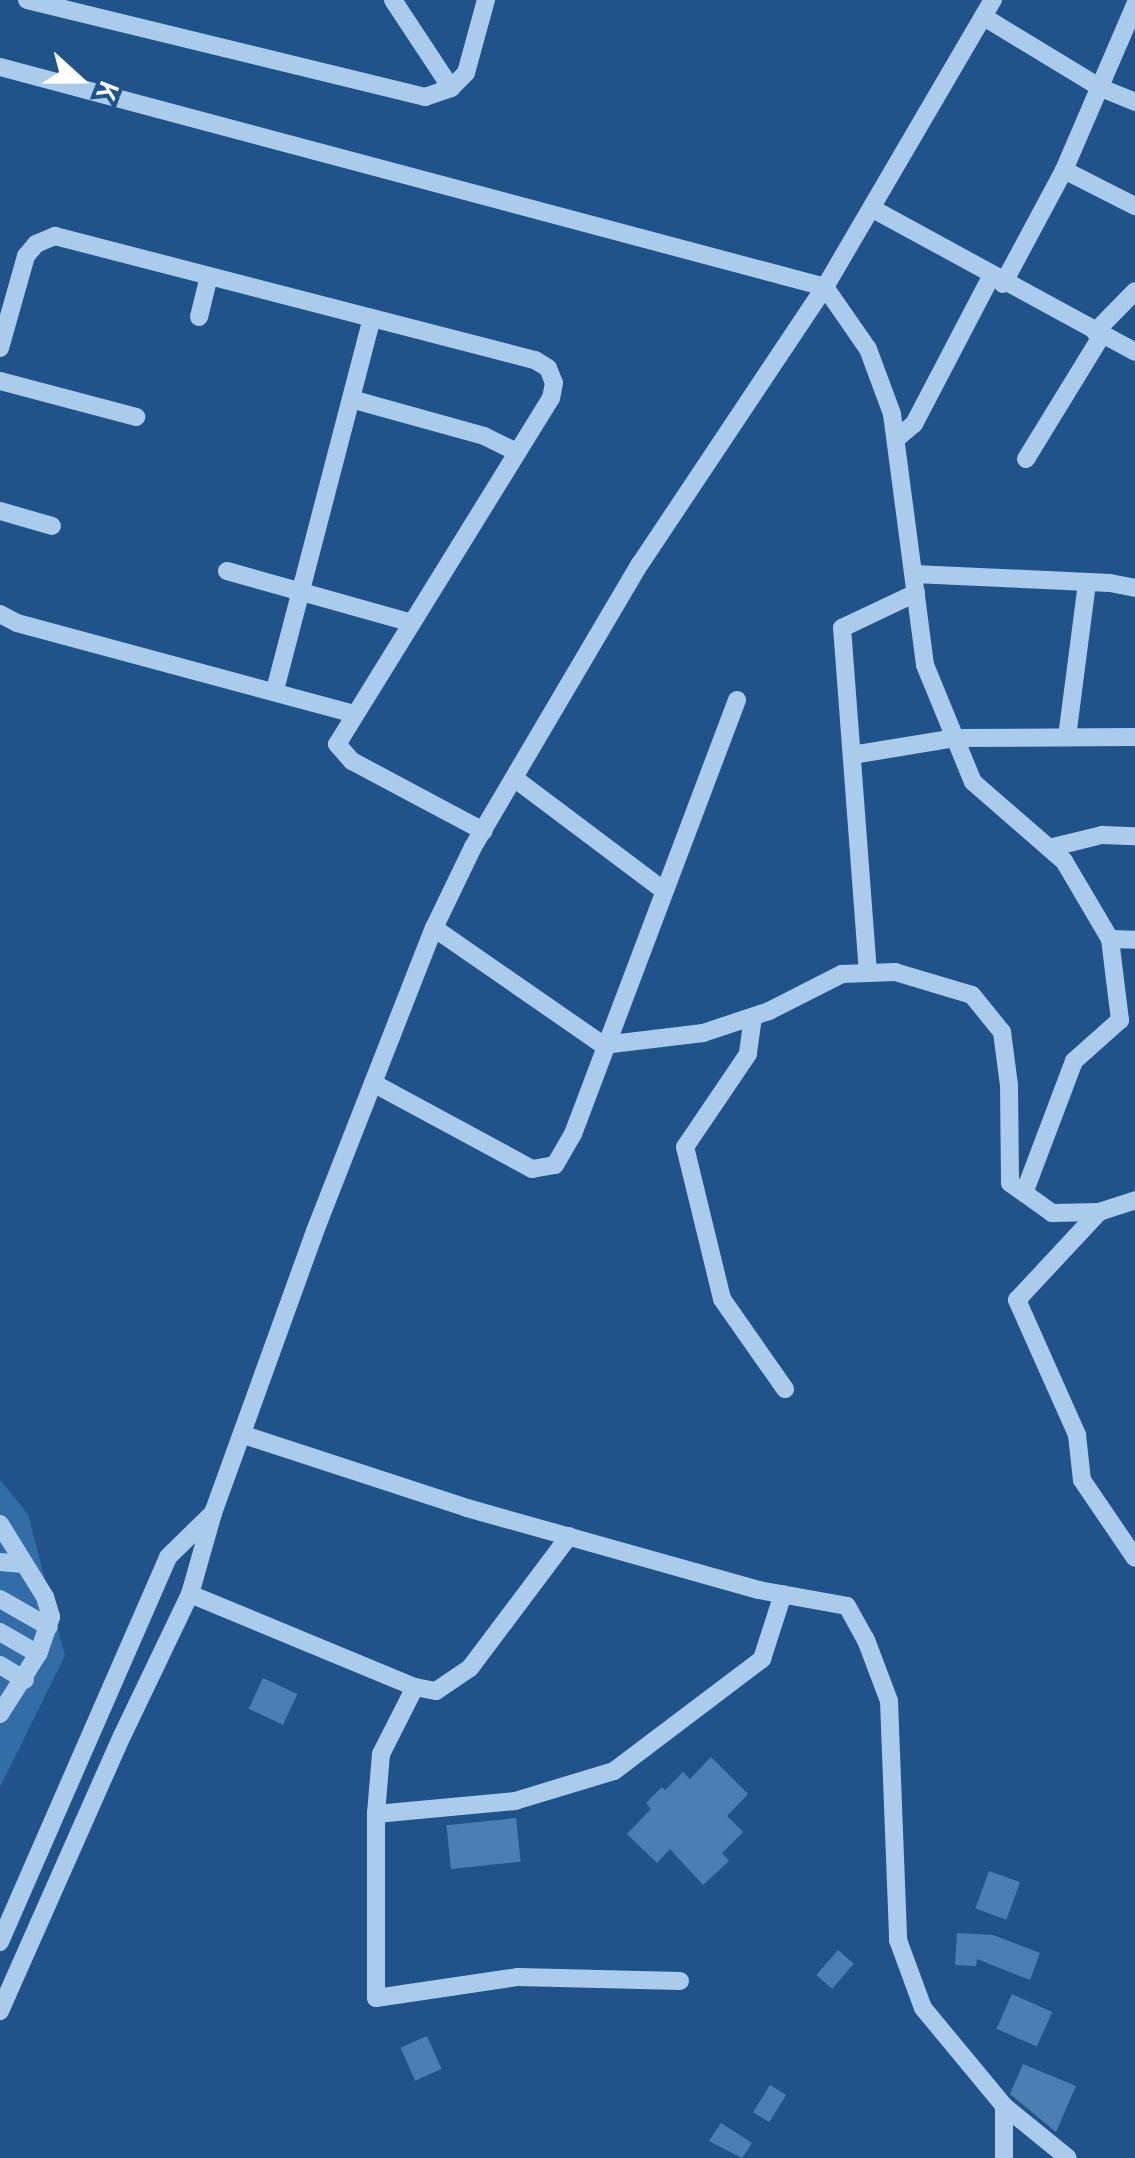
<!DOCTYPE html>
<html>
<head>
<meta charset="utf-8">
<style>
	body { margin:0 }
	#map { position:relative; width:1135px; height:2158px; overflow:hidden; background:#1f538a; font-family:"Archivo Narrow",sans-serif }
	div>[style] { position:absolute }
	[style*='--x'] { left:calc(var(--x)*1px); top:calc(var(--y)*1px); width:calc(var(--w)*1px); rotate:calc(var(--a)*1deg) }
	.green>* { inset:0; background:#326da8 }
	.building>* { inset:0; background:#4b7fb4; transform-origin:0 0 }
	.minor>* { height:18px; margin:-9px; padding:0 9px; transform-origin:9px; border-radius:9px; background:#abcbec }
	span { translate:-50% -50%; white-space:nowrap; text-align:center; line-height:1.15; -webkit-text-stroke:9px #1f538a; paint-order:stroke }
	.north { position:absolute; left:30px; top:30px; width:100px; height:100px; -webkit-text-stroke:8px #1f538a; paint-order:stroke; rotate:111deg; font-size:28px; font-weight:700; line-height:40px; text-align:center; color:#fff }
	.north::after { content:''; display:block; margin:auto; width:35px; height:45px; background:#fff; clip-path:polygon(50% 0,100% 100%,50% 72%,0 100%) }
</style>
</head>
<body>
<div id="map">
	<div class="green">
		<div style="clip-path:polygon(0 1480px,28px 1514px,65px 1656px,0 1787px)"></div>
	</div>
	<div class="building">
		<div style="left:263px;top:1678px;width:38px;height:34px;rotate:25deg"></div>
		<div style="clip-path:polygon(711px 1757px,748px 1794px,727px 1816px,743px 1832px,722px 1853px,729px 1861px,703px 1885px,670px 1849px,657px 1863px,627px 1834px,651px 1809px,646px 1803px,662px 1787px,665px 1790px,683px 1772px,690px 1779px)"></div>
		<div style="left:516px;top:1818px;width:44px;height:70px;rotate:84deg"></div>
		<div style="left:989px;top:1871px;width:33px;height:40px;rotate:20deg"></div>
		<div style="clip-path:polygon(957px 1933px,993px 1935px,1040px 1953px,1030px 1980px,977px 1959px,976px 1966px,955px 1965px)"></div>
		<div style="left:838px;top:1950px;width:21px;height:33px;rotate:41deg"></div>
		<div style="left:1012px;top:1994px;width:44px;height:38px;rotate:24deg"></div>
		<div style="left:427px;top:2036px;width:36px;height:29px;rotate:66deg"></div>
		<div style="clip-path:polygon(1023px 2064px,1076px 2086px,1056px 2132px,1010px 2094px)"></div>
		<div style="left:770px;top:2085px;width:19px;height:32px;rotate:32deg"></div>
		<div style="clip-path:polygon(721px 2123px,752px 2143px,742px 2158px,709px 2141px)"></div>
	</div>
	<div class="minor">
		<div style="--x:27;--y:0;--w:410;--a:13.7"></div>
		<div style="--x:425;--y:97;--w:28;--a:-19"></div>
		<div style="--x:451;--y:88;--w:21;--a:-45"></div>
		<div style="--x:466;--y:73;--w:76;--a:-74.7"></div>
		<div style="--x:393;--y:0;--w:105;--a:56.6"></div>
		<div style="--x:984;--y:17;--w:137;--a:31.3"></div>
		<div style="--x:1101;--y:88;--w:37;--a:22"></div>
		<div style="--x:0;--y:67;--w:854;--a:14.93"></div>
		<div style="--x:825;--y:287;--w:75;--a:55.3"></div>
		<div style="--x:868;--y:349;--w:69;--a:69.7"></div>
		<div style="--x:892;--y:414;--w:253;--a:82.5"></div>
		<div style="--x:925;--y:665;--w:126;--a:67.7"></div>
		<div style="--x:973;--y:782;--w:121;--a:41"></div>
		<div style="--x:1064;--y:861;--w:91;--a:59.5"></div>
		<div style="--x:1110;--y:939;--w:82;--a:83"></div>
		<div style="--x:1120;--y:1020;--w:62;--a:138.3"></div>
		<div style="--x:1074;--y:1061;--w:141;--a:110.7"></div>
		<div style="--x:1064;--y:170;--w:80;--a:26.9"></div>
		<div style="--x:873;--y:209;--w:298;--a:28.6"></div>
		<div style="--x:1003;--y:284;--w:129;--a:-61.8"></div>
		<div style="--x:1064;--y:170;--w:180;--a:-66.7"></div>
		<div style="--x:199;--y:317;--w:42;--a:-76.3"></div>
		<div style="--x:1095;--y:332;--w:57;--a:-45.7"></div>
		<div style="--x:0;--y:348;--w:96;--a:-74.2"></div>
		<div style="--x:26;--y:256;--w:16;--a:-50"></div>
		<div style="--x:36;--y:244;--w:21;--a:-23"></div>
		<div style="--x:55;--y:236;--w:496;--a:14.5"></div>
		<div style="--x:535;--y:360;--w:15;--a:32"></div>
		<div style="--x:548;--y:368;--w:16;--a:68"></div>
		<div style="--x:554;--y:383;--w:15;--a:101"></div>
		<div style="--x:551;--y:398;--w:407;--a:121.7"></div>
		<div style="--x:337;--y:744;--w:23;--a:49"></div>
		<div style="--x:352;--y:761;--w:149;--a:28.1"></div>
		<div style="--x:0;--y:381;--w:141;--a:14.8"></div>
		<div style="--x:351;--y:399;--w:138;--a:15.5"></div>
		<div style="--x:484;--y:436;--w:37;--a:26"></div>
		<div style="--x:896;--y:439;--w:23;--a:-40"></div>
		<div style="--x:914;--y:424;--w:166;--a:-62.4"></div>
		<div style="--x:1026;--y:459;--w:145;--a:-58.5"></div>
		<div style="--x:0;--y:511;--w:54;--a:16.1"></div>
		<div style="--x:227;--y:571;--w:192;--a:15.7"></div>
		<div style="--x:914;--y:574;--w:196;--a:2.6"></div>
		<div style="--x:1110;--y:583;--w:25;--a:11"></div>
		<div style="--x:0;--y:614;--w:19;--a:28"></div>
		<div style="--x:17;--y:623;--w:350;--a:15.1"></div>
		<div style="--x:275;--y:690;--w:384;--a:-75.4"></div>
		<div style="--x:1067;--y:737;--w:156;--a:-82.6"></div>
		<div style="--x:852;--y:755;--w:104;--a:-9.4"></div>
		<div style="--x:955;--y:738;--w:180;--a:-0.3"></div>
		<div style="--x:514;--y:778;--w:186;--a:36.9"></div>
		<div style="--x:1049;--y:848;--w:55;--a:-13.8"></div>
		<div style="--x:1102;--y:835;--w:33;--a:2"></div>
		<div style="--x:434;--y:928;--w:206;--a:34.7"></div>
		<div style="--x:603;--y:1045;--w:101;--a:-6.8"></div>
		<div style="--x:703;--y:1033;--w:70;--a:-18.4"></div>
		<div style="--x:769;--y:1011;--w:82;--a:-26.9"></div>
		<div style="--x:842;--y:974;--w:53;--a:-2.2"></div>
		<div style="--x:895;--y:972;--w:80;--a:16.6"></div>
		<div style="--x:972;--y:995;--w:48;--a:51"></div>
		<div style="--x:1002;--y:1032;--w:53;--a:82.5"></div>
		<div style="--x:1009;--y:1085;--w:98;--a:89.4"></div>
		<div style="--x:1010;--y:1183;--w:52;--a:35.5"></div>
		<div style="--x:1052;--y:1213;--w:47;--a:-1.2"></div>
		<div style="--x:1099;--y:1212;--w:38;--a:-18"></div>
		<div style="--x:1110;--y:939;--w:25;--a:2"></div>
		<div style="--x:868;--y:973;--w:346;--a:-94.3"></div>
		<div style="--x:842;--y:628;--w:82;--a:-25.3"></div>
		<div style="--x:753;--y:1017;--w:37;--a:98"></div>
		<div style="--x:748;--y:1054;--w:112;--a:124.1"></div>
		<div style="--x:685;--y:1147;--w:156;--a:76.3"></div>
		<div style="--x:722;--y:1299;--w:110;--a:55"></div>
		<div style="--x:373;--y:1083;--w:181;--a:28.4"></div>
		<div style="--x:532;--y:1169;--w:23;--a:-10"></div>
		<div style="--x:555;--y:1165;--w:36;--a:-60"></div>
		<div style="--x:573;--y:1134;--w:464;--a:-69.3"></div>
		<div style="--x:1099;--y:1212;--w:120;--a:133"></div>
		<div style="--x:1017;--y:1300;--w:148;--a:66"></div>
		<div style="--x:1077;--y:1435;--w:45;--a:83.7"></div>
		<div style="--x:1082;--y:1480;--w:94;--a:55.8"></div>
		<div style="--x:244;--y:1435;--w:235;--a:18.1"></div>
		<div style="--x:467;--y:1508;--w:303;--a:15.7"></div>
		<div style="--x:759;--y:1590;--w:89;--a:10.3"></div>
		<div style="--x:847;--y:1606;--w:39;--a:61"></div>
		<div style="--x:866;--y:1640;--w:65;--a:69.3"></div>
		<div style="--x:889;--y:1701;--w:239;--a:87.8"></div>
		<div style="--x:898;--y:1940;--w:72;--a:69.8"></div>
		<div style="--x:923;--y:2008;--w:127;--a:50.4"></div>
		<div style="--x:1004;--y:2106;--w:82;--a:39.1"></div>
		<div style="--x:0;--y:1524;--w:86;--a:58.3"></div>
		<div style="--x:45;--y:1597;--w:21;--a:73"></div>
		<div style="--x:51;--y:1617;--w:39;--a:109"></div>
		<div style="--x:38;--y:1654;--w:71;--a:122.3"></div>
		<div style="--x:0;--y:1562;--w:23;--a:5"></div>
		<div style="--x:190;--y:1594;--w:243;--a:22.5"></div>
		<div style="--x:415;--y:1687;--w:21;--a:11"></div>
		<div style="--x:436;--y:1691;--w:41;--a:-34.1"></div>
		<div style="--x:470;--y:1668;--w:165;--a:-53.1"></div>
		<div style="--x:0;--y:1599;--w:56;--a:29.7"></div>
		<div style="--x:0;--y:1632;--w:44;--a:30.1"></div>
		<div style="--x:0;--y:1665;--w:29;--a:31"></div>
		<div style="--x:415;--y:1687;--w:75;--a:116.9"></div>
		<div style="--x:381;--y:1754;--w:60;--a:94.8"></div>
		<div style="--x:376;--y:1814;--w:184;--a:90"></div>
		<div style="--x:376;--y:1998;--w:144;--a:-8.4"></div>
		<div style="--x:518;--y:1977;--w:162;--a:1.4"></div>
		<div style="--x:376;--y:1814;--w:140;--a:-5.3"></div>
		<div style="--x:515;--y:1801;--w:103;--a:-16.9"></div>
		<div style="--x:614;--y:1771;--w:186;--a:-37.1"></div>
		<div style="--x:762;--y:1659;--w:68;--a:-72.1"></div>
		<div style="--x:0;--y:1942;--w:420;--a:-66.4"></div>
		<div style="--x:168;--y:1557;--w:63;--a:-44.4"></div>
		<div style="--x:0;--y:2011;--w:301;--a:-66.1"></div>
		<div style="--x:122;--y:1736;--w:157;--a:-64.4"></div>
		<div style="--x:190;--y:1594;--w:84;--a:-74.1"></div>
		<div style="--x:213;--y:1513;--w:300;--a:-70.1"></div>
		<div style="--x:315;--y:1231;--w:326;--a:-68.6"></div>
		<div style="--x:434;--y:928;--w:90;--a:-64.3"></div>
		<div style="--x:473;--y:847;--w:329;--a:-59.5"></div>
		<div style="--x:640;--y:564;--w:333;--a:-56.3"></div>
		<div style="--x:825;--y:287;--w:333;--a:-59.7"></div>
		<div style="--x:1004;--y:2158;--w:52;--a:-90"></div>
	</div>
	<div class="north">K</div>
</div>
</body>
</html>
